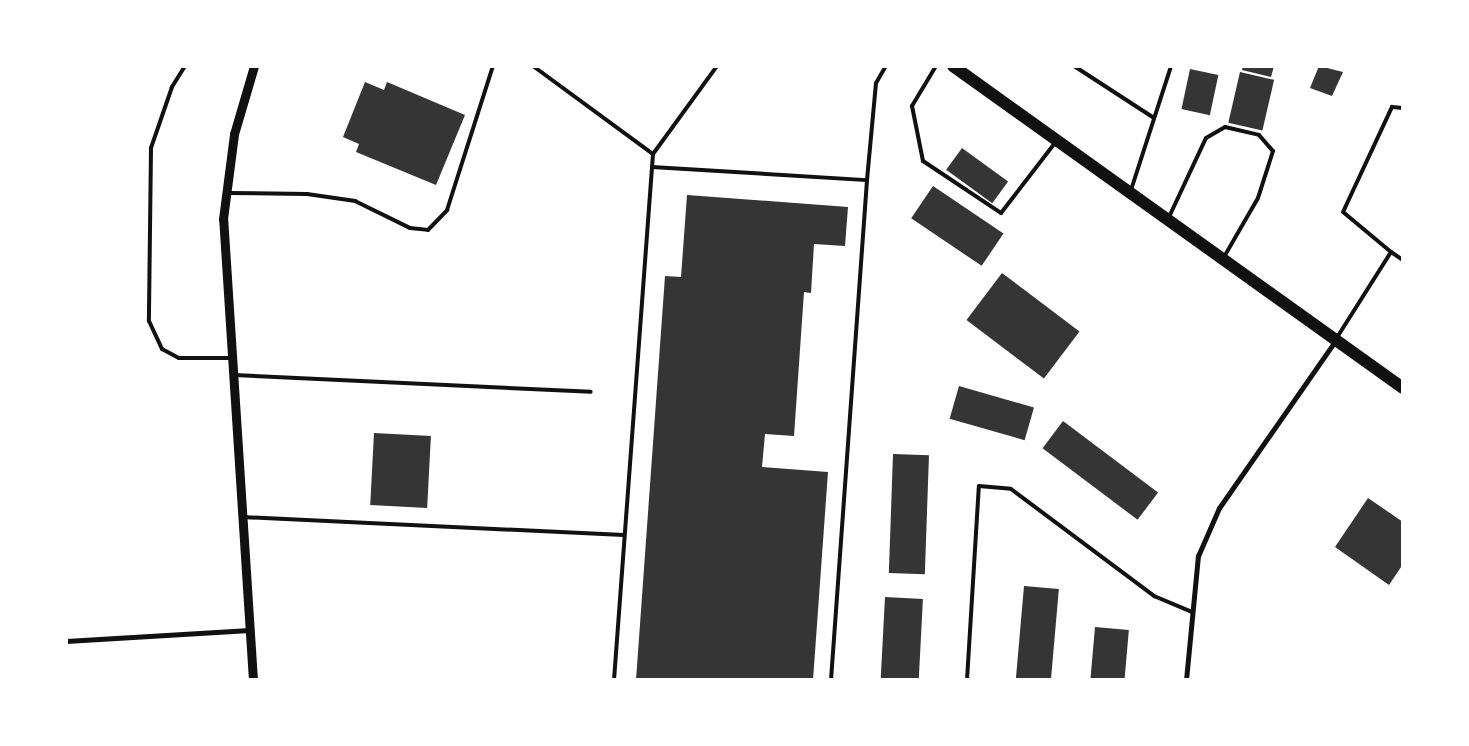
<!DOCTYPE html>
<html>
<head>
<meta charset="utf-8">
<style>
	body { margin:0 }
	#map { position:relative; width:1469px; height:746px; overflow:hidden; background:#fff; font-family:"Asap Condensed",sans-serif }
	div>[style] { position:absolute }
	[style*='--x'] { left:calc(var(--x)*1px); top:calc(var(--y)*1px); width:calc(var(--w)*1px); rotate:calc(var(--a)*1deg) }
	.building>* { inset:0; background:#353535; transform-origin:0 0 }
	.service>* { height:4px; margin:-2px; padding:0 2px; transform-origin:2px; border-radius:2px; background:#111 }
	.minor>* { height:5px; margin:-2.5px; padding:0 2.5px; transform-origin:2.5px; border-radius:2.5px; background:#111 }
	.tertiary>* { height:9px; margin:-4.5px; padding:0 4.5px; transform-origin:4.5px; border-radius:4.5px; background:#111 }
	.primary>* { height:12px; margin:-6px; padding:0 6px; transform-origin:6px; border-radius:6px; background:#111 }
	span { translate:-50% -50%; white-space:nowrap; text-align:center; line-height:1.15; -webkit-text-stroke:4px #fff; paint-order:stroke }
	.frame { position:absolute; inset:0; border:68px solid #fff; pointer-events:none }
</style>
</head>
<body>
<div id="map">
	<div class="building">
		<div style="clip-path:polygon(1243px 66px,1274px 66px,1271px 77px,1242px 70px)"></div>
		<div style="clip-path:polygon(1319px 66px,1343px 72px,1332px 96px,1310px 88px)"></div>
		<div style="left:1190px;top:69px;width:29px;height:41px;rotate:12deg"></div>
		<div style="left:1240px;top:72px;width:35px;height:52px;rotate:13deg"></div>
		<div style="clip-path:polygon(365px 82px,384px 90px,387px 82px,465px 115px,436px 185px,356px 152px,359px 144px,343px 137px)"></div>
		<div style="left:962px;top:148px;width:57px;height:27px;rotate:36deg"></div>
		<div style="left:933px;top:186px;width:85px;height:39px;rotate:34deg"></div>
		<div style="clip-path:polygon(687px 195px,848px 207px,845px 246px,814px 244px,811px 293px,804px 292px,794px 436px,765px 434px,762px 467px,828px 472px,813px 680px,636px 680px,665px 276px,681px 277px)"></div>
		<div style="left:1002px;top:273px;width:97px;height:59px;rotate:37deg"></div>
		<div style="left:959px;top:386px;width:78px;height:34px;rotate:16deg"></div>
		<div style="left:1063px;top:421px;width:119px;height:34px;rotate:37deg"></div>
		<div style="left:374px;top:433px;width:57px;height:72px;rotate:3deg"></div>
		<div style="left:893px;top:454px;width:36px;height:119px;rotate:2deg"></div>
		<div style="clip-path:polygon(1368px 498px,1403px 522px,1403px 564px,1389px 585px,1335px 547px)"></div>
		<div style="left:1024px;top:586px;width:35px;height:94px;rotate:5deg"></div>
		<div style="left:885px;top:597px;width:38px;height:83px;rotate:3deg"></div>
		<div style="left:1095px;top:627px;width:34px;height:53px;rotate:5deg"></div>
	</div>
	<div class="service">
		<div style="--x:185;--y:66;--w:25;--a:122"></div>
		<div style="--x:172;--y:87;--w:65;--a:109"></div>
		<div style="--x:151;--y:148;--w:173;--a:90.7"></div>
		<div style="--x:149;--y:321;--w:31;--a:65"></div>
		<div style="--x:162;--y:349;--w:19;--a:28"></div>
		<div style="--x:179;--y:358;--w:51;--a:0"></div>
		<div style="--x:533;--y:66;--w:149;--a:36.3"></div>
		<div style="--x:653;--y:154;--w:527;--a:94.24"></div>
		<div style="--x:936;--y:66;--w:47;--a:121"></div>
		<div style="--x:912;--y:106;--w:56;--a:78.7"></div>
		<div style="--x:923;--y:161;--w:94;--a:33.7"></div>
		<div style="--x:1001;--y:213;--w:88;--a:-52.4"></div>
		<div style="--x:1074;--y:66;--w:95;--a:33"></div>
		<div style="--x:653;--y:154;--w:109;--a:-54"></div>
		<div style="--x:652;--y:167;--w:215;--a:3.5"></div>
		<div style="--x:867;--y:180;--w:97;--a:-84.7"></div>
		<div style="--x:876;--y:83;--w:20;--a:-60"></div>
		<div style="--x:1131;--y:190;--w:130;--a:-72.1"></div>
		<div style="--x:228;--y:193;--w:79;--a:0.7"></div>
		<div style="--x:307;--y:194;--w:49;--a:8.3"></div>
		<div style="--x:355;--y:201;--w:61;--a:26.1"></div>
		<div style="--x:410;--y:228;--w:18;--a:6"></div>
		<div style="--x:428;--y:230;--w:28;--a:-46"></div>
		<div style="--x:447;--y:210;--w:151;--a:-72.3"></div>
		<div style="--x:1169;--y:217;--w:87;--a:-64.9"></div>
		<div style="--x:1206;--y:138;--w:22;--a:-30"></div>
		<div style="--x:1225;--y:127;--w:35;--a:13"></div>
		<div style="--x:1259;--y:135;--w:21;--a:49"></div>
		<div style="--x:1273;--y:151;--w:49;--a:107.7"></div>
		<div style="--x:1258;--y:198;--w:68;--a:120"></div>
		<div style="--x:1391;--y:252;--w:14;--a:34"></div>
		<div style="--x:1336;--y:339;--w:103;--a:-57.7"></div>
		<div style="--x:1391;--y:252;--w:62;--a:-140.2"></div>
		<div style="--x:1343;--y:212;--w:116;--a:-65"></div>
		<div style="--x:1392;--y:107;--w:11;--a:5"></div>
		<div style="--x:234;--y:375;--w:357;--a:2.7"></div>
		<div style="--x:242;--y:517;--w:382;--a:2.7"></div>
		<div style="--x:831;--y:680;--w:501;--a:-85.88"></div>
		<div style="--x:967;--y:680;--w:194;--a:-86.5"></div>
		<div style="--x:979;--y:486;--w:32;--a:5"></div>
		<div style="--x:1011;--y:489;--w:179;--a:36.8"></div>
		<div style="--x:1154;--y:596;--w:41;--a:22.8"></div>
	</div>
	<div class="minor">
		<div style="--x:66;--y:641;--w:184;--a:-3.4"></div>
		<div style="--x:1186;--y:680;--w:125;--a:-84.5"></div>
		<div style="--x:1198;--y:556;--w:52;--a:-66.4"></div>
		<div style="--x:1219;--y:508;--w:203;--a:-55.2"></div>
	</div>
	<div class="tertiary">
		<div style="--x:253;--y:680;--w:462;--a:-93.7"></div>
		<div style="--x:223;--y:219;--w:86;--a:-82.6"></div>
		<div style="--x:234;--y:134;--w:71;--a:-73.6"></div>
	</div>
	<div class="primary">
		<div style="--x:953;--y:66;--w:553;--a:35.59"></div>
	</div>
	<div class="frame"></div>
</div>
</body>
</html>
